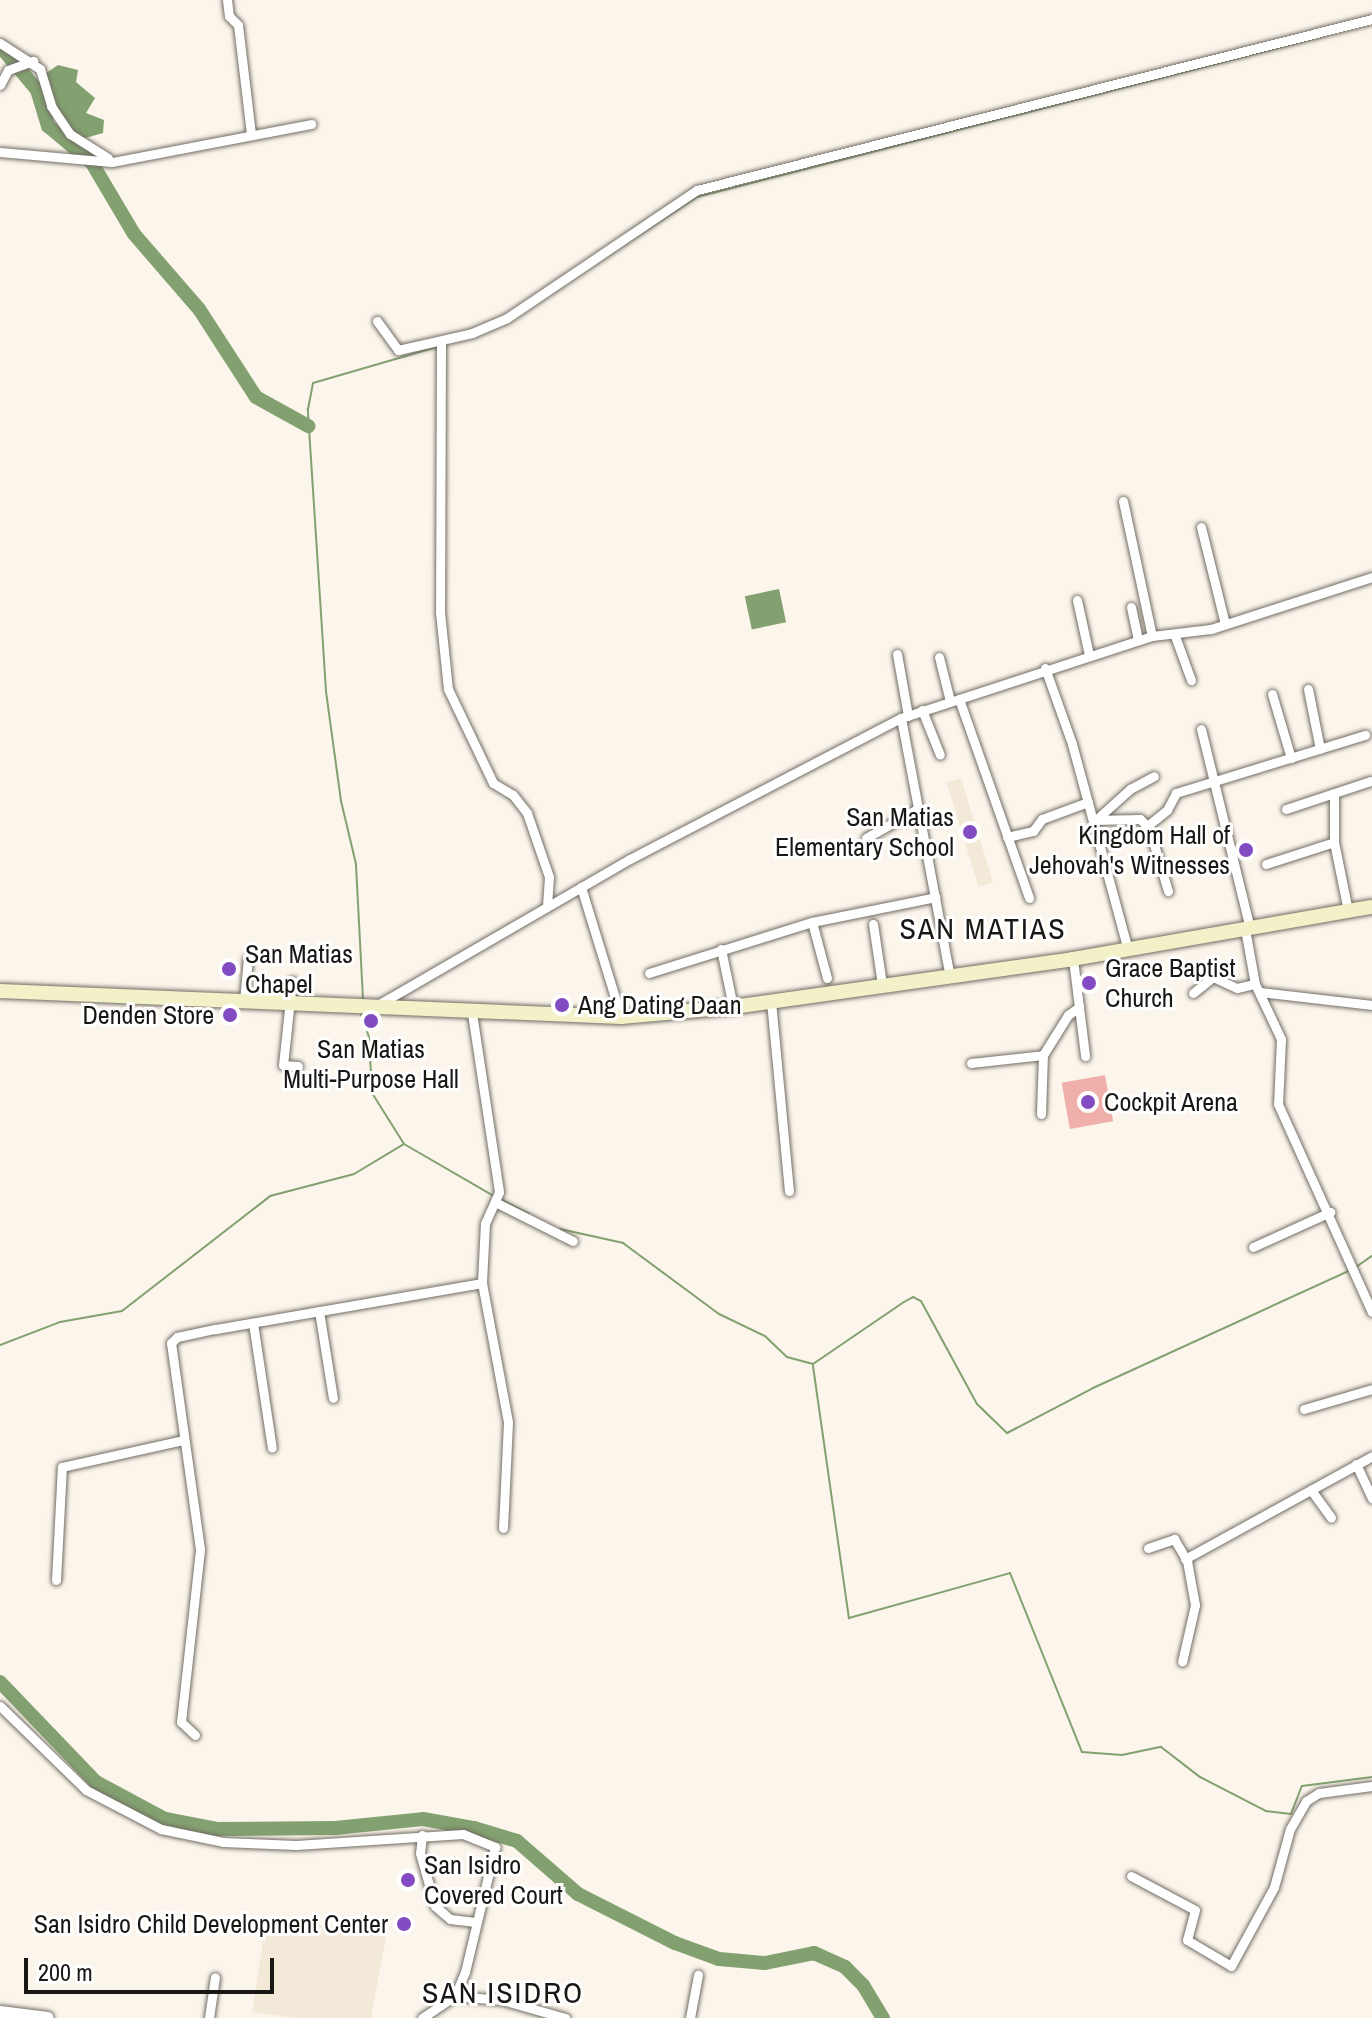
<!DOCTYPE html>
<html>
<head>
<meta charset="utf-8">
<style>
	body { margin:0 }
	#map { position:relative; width:1372px; height:2018px; overflow:hidden; background:#fbf5eb; font-family:"Archivo Narrow",sans-serif }
	div>[style] { position:absolute }
	[style*='--x'] { left:calc(var(--x)*1px); top:calc(var(--y)*1px); width:calc(var(--w)*1px); rotate:calc(var(--a)*1deg) }
	.built>* { inset:0; background:#f3e9d9; transform-origin:0 0 }
	.green>* { inset:0; background:#efb0ab; transform-origin:0 0 }
	.water>* { inset:0; background:#83a170; transform-origin:0 0 }
	.stream>* { height:2px; margin:-1px; padding:0 1px; transform-origin:1px; border-radius:1px; background:#83a170 }
	.river>* { height:14px; margin:-7px; padding:0 7px; transform-origin:7px; border-radius:7px; background:#83a170 }
	.roads { filter:drop-shadow(0 0 2px #726d65) drop-shadow(0 0 2px #726d65) }
	.minor>* { height:9px; margin:-4.5px; padding:0 4.5px; transform-origin:4.5px; border-radius:4.5px; background:#fff }
	.tertiary>* { height:12px; margin:-6px; padding:0 6px; transform-origin:6px; border-radius:6px; background:#fff }
	.secondary>* { height:14px; margin:-7px; padding:0 7px; transform-origin:7px; border-radius:7px; background:#f3f1c8 }
	.dots>* { width:22px; height:22px; translate:-50% -50%; box-sizing:border-box; border:4px solid #fff; border-radius:50% }
	span { translate:-50% -50%; white-space:nowrap; text-align:center; line-height:1.15; -webkit-text-stroke:6px #fff; paint-order:stroke }
	.poi-label { font-size:26px; color:#191714 }
	.right { translate:-100% -50%; text-align:right }
	.left { translate:0 -50%; text-align:left }
	.quarter-label { font-size:30px; color:#191714; letter-spacing:2px }
	.scale { position:absolute; left:24px; top:1958px; width:250px; height:36px; box-sizing:border-box; border:4px solid #191714; border-top:0; padding-left:10px; font-size:24px; line-height:28px; white-space:nowrap; color:#191714; -webkit-text-stroke:6px #fff; paint-order:stroke }
</style>
</head>
<body>
<div id="map">
	<div class="built">
		<div style="left:961px;top:778px;width:109px;height:15px;rotate:73deg"></div>
		<div style="clip-path:polygon(267px 1916px,386px 1936px,371px 2018px,295px 2018px,252px 2012px)"></div>
	</div>
	<div class="green">
		<div style="left:1105px;top:1075px;width:47px;height:44px;rotate:80deg"></div>
	</div>
	<div class="water">
		<div style="clip-path:polygon(58px 65px,78px 70px,76px 82px,95px 98px,86px 113px,104px 120px,103px 133px,82px 139px,61px 117px,46px 73px)"></div>
		<div style="left:779px;top:589px;width:34px;height:35px;rotate:78deg"></div>
	</div>
	<div class="stream">
		<div style="--x:598;--y:262;--w:118;--a:-33.3"></div>
		<div style="--x:697;--y:197;--w:647;--a:-14.4"></div>
		<div style="--x:482;--y:333;--w:14;--a:-21"></div>
		<div style="--x:363;--y:999;--w:135;--a:-93"></div>
		<div style="--x:356;--y:864;--w:65;--a:-103.4"></div>
		<div style="--x:341;--y:801;--w:111;--a:-97.8"></div>
		<div style="--x:326;--y:691;--w:283;--a:-93.7"></div>
		<div style="--x:308;--y:409;--w:26;--a:-79"></div>
		<div style="--x:313;--y:383;--w:129;--a:-16.2"></div>
		<div style="--x:361;--y:1014;--w:24;--a:71"></div>
		<div style="--x:369;--y:1037;--w:56;--a:86.9"></div>
		<div style="--x:372;--y:1093;--w:60;--a:57.9"></div>
		<div style="--x:502;--y:1200;--w:30;--a:27"></div>
		<div style="--x:560;--y:1229;--w:65;--a:12.5"></div>
		<div style="--x:623;--y:1243;--w:119;--a:36.5"></div>
		<div style="--x:719;--y:1314;--w:51;--a:25.6"></div>
		<div style="--x:765;--y:1336;--w:30;--a:44"></div>
		<div style="--x:787;--y:1357;--w:27;--a:15"></div>
		<div style="--x:813;--y:1364;--w:110;--a:-34.3"></div>
		<div style="--x:904;--y:1302;--w:10;--a:-29"></div>
		<div style="--x:913;--y:1297;--w:9;--a:27"></div>
		<div style="--x:921;--y:1301;--w:117;--a:61.5"></div>
		<div style="--x:977;--y:1404;--w:42;--a:44"></div>
		<div style="--x:1007;--y:1433;--w:97;--a:-27.6"></div>
		<div style="--x:1093;--y:1388;--w:284;--a:-24.6"></div>
		<div style="--x:1356;--y:1267;--w:19;--a:-35"></div>
		<div style="--x:0;--y:1345;--w:64;--a:-21"></div>
		<div style="--x:60;--y:1322;--w:63;--a:-10.1"></div>
		<div style="--x:122;--y:1311;--w:187;--a:-37.8"></div>
		<div style="--x:270;--y:1196;--w:87;--a:-14.7"></div>
		<div style="--x:354;--y:1174;--w:58;--a:-31"></div>
		<div style="--x:404;--y:1144;--w:102;--a:30.1"></div>
		<div style="--x:813;--y:1366;--w:255;--a:81.9"></div>
		<div style="--x:849;--y:1618;--w:167;--a:-15.6"></div>
		<div style="--x:1010;--y:1573;--w:193;--a:68.1"></div>
		<div style="--x:1082;--y:1752;--w:40;--a:4.3"></div>
		<div style="--x:1122;--y:1755;--w:40;--a:-12"></div>
		<div style="--x:1161;--y:1747;--w:49;--a:37.6"></div>
		<div style="--x:1200;--y:1777;--w:74;--a:27.3"></div>
		<div style="--x:1266;--y:1811;--w:25;--a:7"></div>
		<div style="--x:1291;--y:1814;--w:30;--a:-69"></div>
		<div style="--x:1302;--y:1786;--w:71;--a:-7.3"></div>
	</div>
	<div class="river">
		<div style="--x:0;--y:46;--w:57;--a:49.9"></div>
		<div style="--x:37;--y:90;--w:38;--a:73"></div>
		<div style="--x:48;--y:126;--w:57;--a:40.1"></div>
		<div style="--x:92;--y:163;--w:82;--a:59.4"></div>
		<div style="--x:134;--y:234;--w:99;--a:49.1"></div>
		<div style="--x:199;--y:309;--w:105;--a:57.1"></div>
		<div style="--x:256;--y:397;--w:60;--a:29.1"></div>
		<div style="--x:0;--y:1682;--w:139;--a:46.2"></div>
		<div style="--x:96;--y:1782;--w:78;--a:28.2"></div>
		<div style="--x:165;--y:1819;--w:54;--a:10.7"></div>
		<div style="--x:218;--y:1829;--w:117;--a:-0.5"></div>
		<div style="--x:335;--y:1828;--w:88;--a:-5.8"></div>
		<div style="--x:423;--y:1819;--w:52;--a:10"></div>
		<div style="--x:474;--y:1828;--w:45;--a:16.8"></div>
		<div style="--x:517;--y:1841;--w:81;--a:41"></div>
		<div style="--x:578;--y:1894;--w:109;--a:26.8"></div>
		<div style="--x:675;--y:1943;--w:47;--a:20"></div>
		<div style="--x:719;--y:1959;--w:46;--a:5"></div>
		<div style="--x:765;--y:1963;--w:50;--a:-11.5"></div>
		<div style="--x:814;--y:1953;--w:34;--a:24"></div>
		<div style="--x:845;--y:1967;--w:25;--a:45"></div>
		<div style="--x:863;--y:1985;--w:39;--a:59"></div>
	</div>
	<div class="roads">
		<div class="minor">
			<div style="--x:227;--y:0;--w:16;--a:83"></div>
			<div style="--x:229;--y:16;--w:13;--a:45"></div>
			<div style="--x:238;--y:25;--w:110;--a:83.2"></div>
			<div style="--x:0;--y:43;--w:48;--a:33"></div>
			<div style="--x:40;--y:69;--w:39;--a:73"></div>
			<div style="--x:51;--y:106;--w:34;--a:56"></div>
			<div style="--x:70;--y:134;--w:45;--a:32.3"></div>
			<div style="--x:0;--y:85;--w:17;--a:-62"></div>
			<div style="--x:8;--y:70;--w:27;--a:-20"></div>
			<div style="--x:0;--y:152;--w:112;--a:5.1"></div>
			<div style="--x:112;--y:162;--w:203;--a:-10.8"></div>
			<div style="--x:377;--y:321;--w:36;--a:54"></div>
			<div style="--x:398;--y:350;--w:76;--a:-12.9"></div>
			<div style="--x:472;--y:333;--w:38;--a:-23"></div>
			<div style="--x:507;--y:318;--w:229;--a:-34"></div>
			<div style="--x:697;--y:190;--w:696;--a:-14.22"></div>
			<div style="--x:441;--y:342;--w:270;--a:90.2"></div>
			<div style="--x:440;--y:612;--w:77;--a:84.1"></div>
			<div style="--x:448;--y:689;--w:104;--a:64.4"></div>
			<div style="--x:493;--y:783;--w:23;--a:31"></div>
			<div style="--x:513;--y:795;--w:23;--a:52"></div>
			<div style="--x:527;--y:813;--w:68;--a:71"></div>
			<div style="--x:549;--y:877;--w:28;--a:94"></div>
			<div style="--x:1123;--y:501;--w:138;--a:77.9"></div>
			<div style="--x:1201;--y:527;--w:100;--a:76.1"></div>
			<div style="--x:1077;--y:600;--w:56;--a:77.7"></div>
			<div style="--x:1131;--y:607;--w:34;--a:78"></div>
			<div style="--x:1175;--y:636;--w:47;--a:70"></div>
			<div style="--x:897;--y:654;--w:63;--a:79.9"></div>
			<div style="--x:939;--y:657;--w:45;--a:76"></div>
			<div style="--x:1045;--y:668;--w:81;--a:70.4"></div>
			<div style="--x:1072;--y:744;--w:213;--a:74.8"></div>
			<div style="--x:1308;--y:689;--w:61;--a:78.7"></div>
			<div style="--x:1272;--y:694;--w:67;--a:73.5"></div>
			<div style="--x:959;--y:699;--w:211;--a:70.6"></div>
			<div style="--x:922;--y:710;--w:48;--a:68.2"></div>
			<div style="--x:901;--y:718;--w:259;--a:79.3"></div>
			<div style="--x:1201;--y:729;--w:205;--a:76.2"></div>
			<div style="--x:1334;--y:793;--w:49;--a:90"></div>
			<div style="--x:1334;--y:842;--w:70;--a:78.5"></div>
			<div style="--x:1286;--y:809;--w:89;--a:-18.4"></div>
			<div style="--x:1099;--y:817;--w:42;--a:-42.1"></div>
			<div style="--x:1130;--y:789;--w:27;--a:-28"></div>
			<div style="--x:1093;--y:820;--w:47;--a:-1.2"></div>
			<div style="--x:1140;--y:819;--w:13;--a:45"></div>
			<div style="--x:1149;--y:828;--w:66;--a:73.2"></div>
			<div style="--x:1146;--y:827;--w:27;--a:-39"></div>
			<div style="--x:1167;--y:810;--w:19;--a:-62"></div>
			<div style="--x:1176;--y:793;--w:198;--a:-17.1"></div>
			<div style="--x:1007;--y:837;--w:27;--a:-13"></div>
			<div style="--x:1033;--y:831;--w:15;--a:-53"></div>
			<div style="--x:1042;--y:819;--w:49;--a:-20.3"></div>
			<div style="--x:866;--y:838;--w:59;--a:-29.6"></div>
			<div style="--x:1266;--y:864;--w:71;--a:-17.9"></div>
			<div style="--x:581;--y:887;--w:136;--a:72.9"></div>
			<div style="--x:812;--y:922;--w:58;--a:75"></div>
			<div style="--x:873;--y:924;--w:61;--a:81.5"></div>
			<div style="--x:1245;--y:929;--w:56;--a:79.7"></div>
			<div style="--x:1255;--y:984;--w:61;--a:64.7"></div>
			<div style="--x:1281;--y:1039;--w:65;--a:92.6"></div>
			<div style="--x:1278;--y:1104;--w:228;--a:65.7"></div>
			<div style="--x:721;--y:949;--w:59;--a:78.3"></div>
			<div style="--x:1073;--y:959;--w:98;--a:82.9"></div>
			<div style="--x:649;--y:973;--w:171;--a:-17.4"></div>
			<div style="--x:812;--y:922;--w:126;--a:-11.4"></div>
			<div style="--x:292;--y:981;--w:84;--a:96.1"></div>
			<div style="--x:283;--y:1065;--w:15;--a:4"></div>
			<div style="--x:1260;--y:992;--w:113;--a:6.6"></div>
			<div style="--x:1193;--y:993;--w:26;--a:-39"></div>
			<div style="--x:1213;--y:977;--w:26;--a:25"></div>
			<div style="--x:1237;--y:988;--w:18;--a:-13"></div>
			<div style="--x:244;--y:1001;--w:43;--a:-84.7"></div>
			<div style="--x:771;--y:1001;--w:191;--a:84.6"></div>
			<div style="--x:376;--y:1006;--w:293;--a:-30.1"></div>
			<div style="--x:630;--y:859;--w:305;--a:-27.5"></div>
			<div style="--x:901;--y:718;--w:264;--a:-18.1"></div>
			<div style="--x:1152;--y:636;--w:59;--a:-6.8"></div>
			<div style="--x:1211;--y:629;--w:169;--a:-17.9"></div>
			<div style="--x:472;--y:1013;--w:181;--a:81.4"></div>
			<div style="--x:499;--y:1192;--w:34;--a:114"></div>
			<div style="--x:485;--y:1223;--w:60;--a:92.9"></div>
			<div style="--x:482;--y:1283;--w:141;--a:79.4"></div>
			<div style="--x:508;--y:1422;--w:106;--a:92.7"></div>
			<div style="--x:971;--y:1063;--w:72;--a:-6.3"></div>
			<div style="--x:1041;--y:1114;--w:59;--a:-88.1"></div>
			<div style="--x:1043;--y:1055;--w:47;--a:-58"></div>
			<div style="--x:1068;--y:1015;--w:14;--a:-36"></div>
			<div style="--x:495;--y:1202;--w:87;--a:26.6"></div>
			<div style="--x:1253;--y:1247;--w:85;--a:-24.4"></div>
			<div style="--x:319;--y:1311;--w:88;--a:80.9"></div>
			<div style="--x:253;--y:1323;--w:126;--a:81.4"></div>
			<div style="--x:1304;--y:1409;--w:71;--a:-16.4"></div>
			<div style="--x:1356;--y:1464;--w:38;--a:65"></div>
			<div style="--x:1311;--y:1490;--w:34;--a:54"></div>
			<div style="--x:1148;--y:1548;--w:28;--a:-19"></div>
			<div style="--x:1174;--y:1539;--w:26;--a:59"></div>
			<div style="--x:1187;--y:1561;--w:45;--a:79.7"></div>
			<div style="--x:1195;--y:1605;--w:58;--a:102.8"></div>
			<div style="--x:1185;--y:1559;--w:213;--a:-28.8"></div>
			<div style="--x:56;--y:1580;--w:113;--a:-87"></div>
			<div style="--x:62;--y:1467;--w:125;--a:-12.5"></div>
			<div style="--x:0;--y:1706;--w:120;--a:44.3"></div>
			<div style="--x:86;--y:1790;--w:85;--a:27.5"></div>
			<div style="--x:161;--y:1829;--w:63;--a:11.8"></div>
			<div style="--x:223;--y:1842;--w:73;--a:2.4"></div>
			<div style="--x:296;--y:1845;--w:167;--a:-3.8"></div>
			<div style="--x:463;--y:1834;--w:35;--a:22"></div>
			<div style="--x:495;--y:1847;--w:129;--a:103.5"></div>
			<div style="--x:465;--y:1972;--w:26;--a:113"></div>
			<div style="--x:195;--y:1735;--w:19;--a:-137"></div>
			<div style="--x:181;--y:1722;--w:174;--a:-83.7"></div>
			<div style="--x:200;--y:1549;--w:208;--a:-98"></div>
			<div style="--x:171;--y:1343;--w:8;--a:-45"></div>
			<div style="--x:177;--y:1337;--w:40;--a:-12"></div>
			<div style="--x:216;--y:1329;--w:270;--a:-9.8"></div>
			<div style="--x:422;--y:1835;--w:18;--a:96"></div>
			<div style="--x:420;--y:1853;--w:55;--a:74.2"></div>
			<div style="--x:435;--y:1906;--w:20;--a:41"></div>
			<div style="--x:450;--y:1919;--w:25;--a:7"></div>
			<div style="--x:1131;--y:1876;--w:72;--a:28"></div>
			<div style="--x:1195;--y:1910;--w:31;--a:105"></div>
			<div style="--x:1187;--y:1940;--w:51;--a:30.6"></div>
			<div style="--x:1231;--y:1966;--w:90;--a:-61.4"></div>
			<div style="--x:1274;--y:1887;--w:60;--a:-74.6"></div>
			<div style="--x:1290;--y:1829;--w:32;--a:-60"></div>
			<div style="--x:1306;--y:1801;--w:15;--a:-32"></div>
			<div style="--x:1319;--y:1793;--w:53;--a:-7.5"></div>
			<div style="--x:209;--y:2018;--w:41;--a:-81.7"></div>
			<div style="--x:422;--y:2018;--w:40;--a:-34"></div>
			<div style="--x:455;--y:1996;--w:47;--a:4.9"></div>
			<div style="--x:502;--y:2000;--w:66;--a:15.9"></div>
			<div style="--x:690;--y:2018;--w:44;--a:-79.5"></div>
		</div>
		<div class="tertiary">
			<div style="--x:0;--y:2012;--w:48;--a:7.1"></div>
		</div>
		<div class="secondary">
			<div style="--x:0;--y:991;--w:622;--a:2.4"></div>
			<div style="--x:621;--y:1017;--w:112;--a:-5.1"></div>
			<div style="--x:733;--y:1007;--w:343;--a:-8"></div>
			<div style="--x:1073;--y:959;--w:303;--a:-9.9"></div>
		</div>
	</div>
	<div class="dots">
		<div style="left:970px;top:832px;background:#824bc2"></div>
		<div style="left:1246px;top:850px;background:#824bc2"></div>
		<div style="left:229px;top:969px;background:#824bc2"></div>
		<div style="left:1089px;top:983px;background:#824bc2"></div>
		<div style="left:562px;top:1005px;background:#824bc2"></div>
		<div style="left:230px;top:1015px;background:#824bc2"></div>
		<div style="left:371px;top:1021px;background:#824bc2"></div>
		<div style="left:1088px;top:1102px;background:#824bc2"></div>
		<div style="left:408px;top:1880px;background:#824bc2"></div>
		<div style="left:404px;top:1924px;background:#824bc2"></div>
	</div>
	<div class="poi-label">
		<span class="right" style="left:954px;top:832px">San Matias<br>Elementary School</span>
		<span class="right" style="left:1230px;top:850px">Kingdom Hall of<br>Jehovah's Witnesses</span>
		<span class="left" style="left:245px;top:969px">San Matias<br>Chapel</span>
		<span class="left" style="left:1105px;top:983px">Grace Baptist<br>Church</span>
		<span class="left" style="left:578px;top:1005px">Ang Dating Daan</span>
		<span class="right" style="left:214px;top:1015px">Denden Store</span>
		<span style="left:371px;top:1064px">San Matias<br>Multi-Purpose Hall</span>
		<span class="left" style="left:1104px;top:1102px">Cockpit Arena</span>
		<span class="left" style="left:424px;top:1880px">San Isidro<br>Covered Court</span>
		<span class="right" style="left:388px;top:1924px">San Isidro Child Development Center</span>
	</div>
	<div class="quarter-label">
		<span style="left:983px;top:928px">SAN MATIAS</span>
		<span style="left:503px;top:1992px">SAN ISIDRO</span>
	</div>
	<div class="scale">200 m</div>
</div>
</body>
</html>
